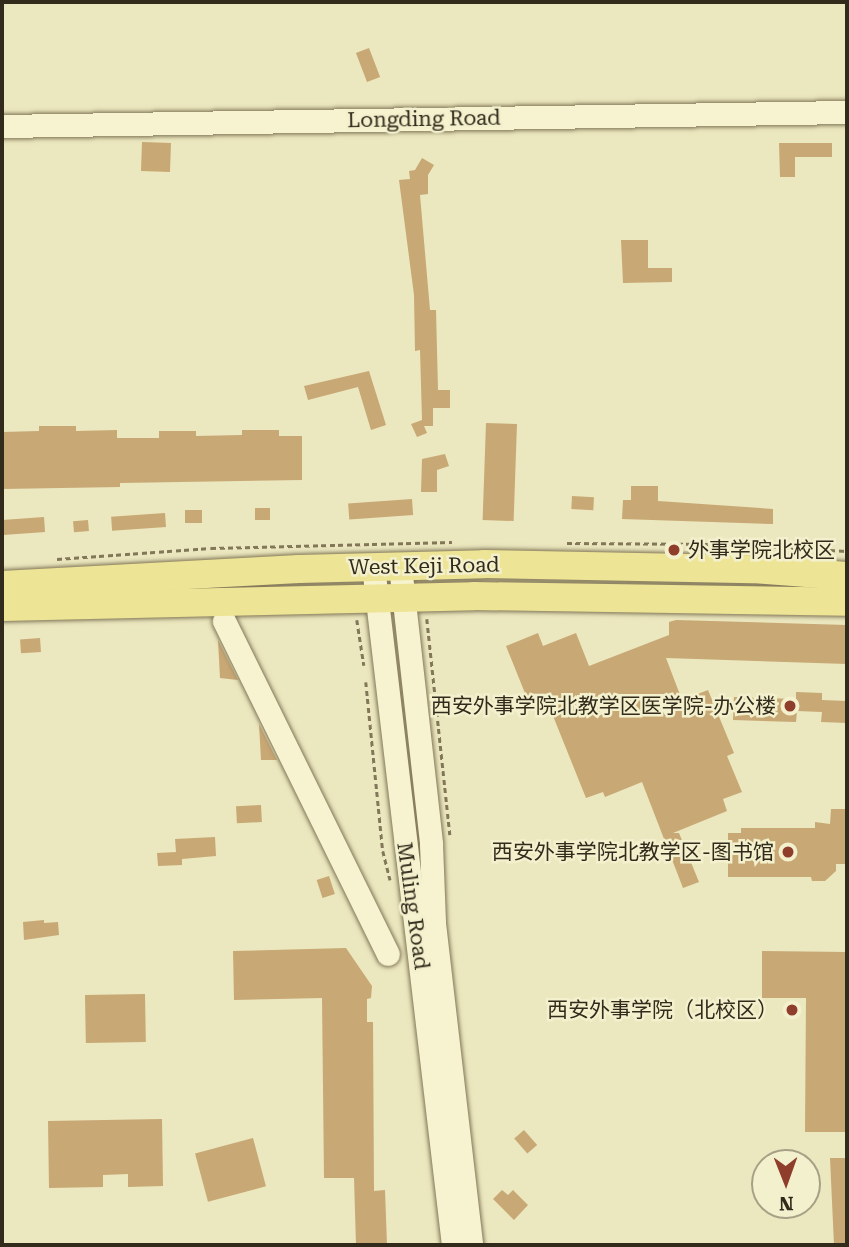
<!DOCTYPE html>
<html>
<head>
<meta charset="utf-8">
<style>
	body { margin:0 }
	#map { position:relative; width:849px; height:1247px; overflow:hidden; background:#ebe7be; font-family:"Roboto Serif","Noto Sans SC",serif }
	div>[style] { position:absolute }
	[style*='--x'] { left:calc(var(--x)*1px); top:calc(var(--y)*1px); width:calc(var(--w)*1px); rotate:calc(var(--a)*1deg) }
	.building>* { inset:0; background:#c8a875; transform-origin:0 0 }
	.path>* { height:2.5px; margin-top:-1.25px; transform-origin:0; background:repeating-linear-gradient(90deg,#827758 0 5px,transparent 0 8.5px) }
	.roads { filter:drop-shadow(0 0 2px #827758) drop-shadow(0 0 2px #827758) }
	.minor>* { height:23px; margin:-11.5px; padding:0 11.5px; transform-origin:11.5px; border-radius:11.5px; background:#f7f3d0 }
	.major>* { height:28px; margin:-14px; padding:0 14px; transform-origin:14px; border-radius:14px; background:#eee496 }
	.dots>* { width:19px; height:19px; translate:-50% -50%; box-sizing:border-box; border:4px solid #f3f0cd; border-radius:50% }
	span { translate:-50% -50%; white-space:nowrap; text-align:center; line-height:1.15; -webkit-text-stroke:5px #f3f0cd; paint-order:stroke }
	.street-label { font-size:21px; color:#322b1c }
	.poi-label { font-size:21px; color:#322b1c }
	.left { translate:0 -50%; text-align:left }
	.right { translate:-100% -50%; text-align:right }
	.frame { position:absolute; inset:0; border:4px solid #322b1c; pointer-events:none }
	.north { position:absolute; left:751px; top:1149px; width:70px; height:70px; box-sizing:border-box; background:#f3f0cd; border:2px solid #a6a186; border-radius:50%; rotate:179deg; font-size:19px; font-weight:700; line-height:28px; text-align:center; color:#322b1c }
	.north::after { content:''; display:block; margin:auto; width:24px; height:32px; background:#8e3e2b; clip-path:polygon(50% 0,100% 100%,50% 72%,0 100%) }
</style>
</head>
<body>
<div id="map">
	<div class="building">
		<div style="left:369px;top:48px;width:31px;height:14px;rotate:69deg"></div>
		<div style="left:142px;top:142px;width:29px;height:29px;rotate:2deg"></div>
		<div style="clip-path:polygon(779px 143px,832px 143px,832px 157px,795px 157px,795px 177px,780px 177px)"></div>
		<div style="clip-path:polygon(422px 158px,434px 165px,428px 175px,428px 194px,420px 195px,430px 310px,436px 310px,438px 390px,450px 390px,450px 408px,433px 408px,433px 426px,424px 426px,427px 433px,417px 437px,411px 424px,422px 420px,420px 350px,415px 351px,414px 295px,399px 180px,410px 179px,409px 171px,415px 170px)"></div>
		<div style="clip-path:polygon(621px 240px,648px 240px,648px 268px,672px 268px,672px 282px,623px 283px)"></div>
		<div style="clip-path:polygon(369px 371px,386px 425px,371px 430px,358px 387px,308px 400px,304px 386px)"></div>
		<div style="left:486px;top:423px;width:31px;height:97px;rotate:2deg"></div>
		<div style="clip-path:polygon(39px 426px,76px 426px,76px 431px,117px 430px,117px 438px,159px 438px,159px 431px,196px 431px,196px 436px,242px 435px,242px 430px,279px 430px,279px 436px,302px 436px,302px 480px,120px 483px,120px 487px,2px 489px,2px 432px,39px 431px)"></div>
		<div style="clip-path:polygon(445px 454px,449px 466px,437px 470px,437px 492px,421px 492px,422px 459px)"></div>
		<div style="clip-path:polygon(631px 486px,658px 486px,658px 501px,773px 509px,773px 524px,622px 519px,623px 500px,631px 500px)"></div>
		<div style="left:572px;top:496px;width:22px;height:13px;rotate:3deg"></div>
		<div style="left:412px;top:499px;width:16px;height:64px;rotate:86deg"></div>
		<div style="left:255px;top:508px;width:15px;height:12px"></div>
		<div style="left:185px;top:510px;width:17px;height:13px"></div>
		<div style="left:165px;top:513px;width:14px;height:54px;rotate:86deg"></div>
		<div style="left:44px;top:517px;width:15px;height:42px;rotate:86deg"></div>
		<div style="left:88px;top:520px;width:11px;height:15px;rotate:85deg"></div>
		<div style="clip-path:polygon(676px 620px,847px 625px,847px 664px,666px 658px,682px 700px,708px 690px,734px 753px,727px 756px,742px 792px,723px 799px,727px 811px,673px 833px,679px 833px,699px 882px,683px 888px,642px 782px,605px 797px,603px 792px,586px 798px,545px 696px,529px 703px,506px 646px,538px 633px,543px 646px,576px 633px,589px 666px,669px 635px,669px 622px)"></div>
		<div style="left:40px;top:638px;width:14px;height:20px;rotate:86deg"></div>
		<div style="clip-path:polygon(218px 640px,238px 680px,220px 678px)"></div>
		<div style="clip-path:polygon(796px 692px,822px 693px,822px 700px,847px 701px,847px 723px,821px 722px,822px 712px,797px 711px,796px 722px,733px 720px,734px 697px,796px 699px)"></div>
		<div style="clip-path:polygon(259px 724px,277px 760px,261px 760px)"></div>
		<div style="left:261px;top:805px;width:17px;height:25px;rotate:87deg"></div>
		<div style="clip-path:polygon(831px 809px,847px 809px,847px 864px,836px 864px,836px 871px,825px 881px,812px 881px,811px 877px,728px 877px,728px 833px,741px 833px,741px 828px,815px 828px,815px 822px,830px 824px)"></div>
		<div style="clip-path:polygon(215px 837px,216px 856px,182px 859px,182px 865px,158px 866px,157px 853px,176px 852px,175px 839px)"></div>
		<div style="left:329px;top:876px;width:19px;height:13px;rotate:72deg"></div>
		<div style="clip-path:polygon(44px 920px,44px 923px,58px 922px,59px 935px,24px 940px,23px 922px)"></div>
		<div style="clip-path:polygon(346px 948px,372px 986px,371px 998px,367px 999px,367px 1022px,373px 1022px,374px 1191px,385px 1190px,387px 1245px,356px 1245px,354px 1178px,324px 1178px,322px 998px,234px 1000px,233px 951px)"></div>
		<div style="clip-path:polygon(762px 951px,847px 952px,847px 1132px,805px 1132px,806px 998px,762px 998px)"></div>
		<div style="left:145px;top:994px;width:48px;height:60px;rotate:89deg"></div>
		<div style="clip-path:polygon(162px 1119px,163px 1186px,128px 1187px,128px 1174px,103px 1175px,103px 1187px,49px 1188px,48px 1121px)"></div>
		<div style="left:524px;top:1130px;width:20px;height:13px;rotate:49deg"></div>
		<div style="left:253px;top:1138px;width:50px;height:60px;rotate:75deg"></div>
		<div style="clip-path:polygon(830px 1158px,847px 1158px,847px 1245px,834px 1245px)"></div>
		<div style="clip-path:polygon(502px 1190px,508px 1195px,513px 1190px,528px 1205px,514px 1220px,493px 1199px)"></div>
	</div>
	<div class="path">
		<div style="--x:567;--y:543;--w:153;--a:0.4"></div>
		<div style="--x:720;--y:544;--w:127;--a:3.2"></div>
		<div style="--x:57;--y:559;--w:154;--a:-4.1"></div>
		<div style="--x:211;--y:548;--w:241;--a:-1.4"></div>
		<div style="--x:427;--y:619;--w:217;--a:83.9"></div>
		<div style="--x:357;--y:620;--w:46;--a:81.2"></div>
		<div style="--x:366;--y:682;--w:170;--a:84.3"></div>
		<div style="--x:383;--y:851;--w:30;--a:76"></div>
	</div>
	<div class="roads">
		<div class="minor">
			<div style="--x:2;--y:126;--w:845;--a:-0.95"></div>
			<div style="--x:373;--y:566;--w:684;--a:83.28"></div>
			<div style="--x:400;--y:566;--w:280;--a:83.6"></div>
			<div style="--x:431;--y:844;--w:79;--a:87.8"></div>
			<div style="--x:434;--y:923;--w:324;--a:83.4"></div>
			<div style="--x:224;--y:621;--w:371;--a:63.8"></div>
		</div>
		<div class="major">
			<div style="--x:2;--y:585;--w:297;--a:-3.1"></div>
			<div style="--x:299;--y:569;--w:185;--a:-1.5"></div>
			<div style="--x:484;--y:564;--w:269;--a:1.1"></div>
			<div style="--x:753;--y:569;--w:94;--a:4.3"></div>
			<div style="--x:2;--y:607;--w:472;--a:-1.3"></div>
			<div style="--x:474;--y:596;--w:373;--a:0.9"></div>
		</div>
	</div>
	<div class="dots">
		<div style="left:674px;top:550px;background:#8e3e2b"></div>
		<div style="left:790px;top:706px;background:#8e3e2b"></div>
		<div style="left:788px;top:852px;background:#8e3e2b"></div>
		<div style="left:792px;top:1010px;background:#8e3e2b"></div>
	</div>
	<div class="street-label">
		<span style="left:424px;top:119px;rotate:-1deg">Longding Road</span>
		<span style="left:424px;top:566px;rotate:-1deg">West Keji Road</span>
		<span style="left:413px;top:906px;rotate:82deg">Muling Road</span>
	</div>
	<div class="poi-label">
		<span class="left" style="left:688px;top:550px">外事学院北校区</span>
		<span class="right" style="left:776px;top:706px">西安外事学院北教学区医学院-办公楼</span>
		<span class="right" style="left:774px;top:852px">西安外事学院北教学区-图书馆</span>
		<span class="right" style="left:778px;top:1010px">西安外事学院（北校区）</span>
	</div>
	<div class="frame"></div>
	<div class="north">N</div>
</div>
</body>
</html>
